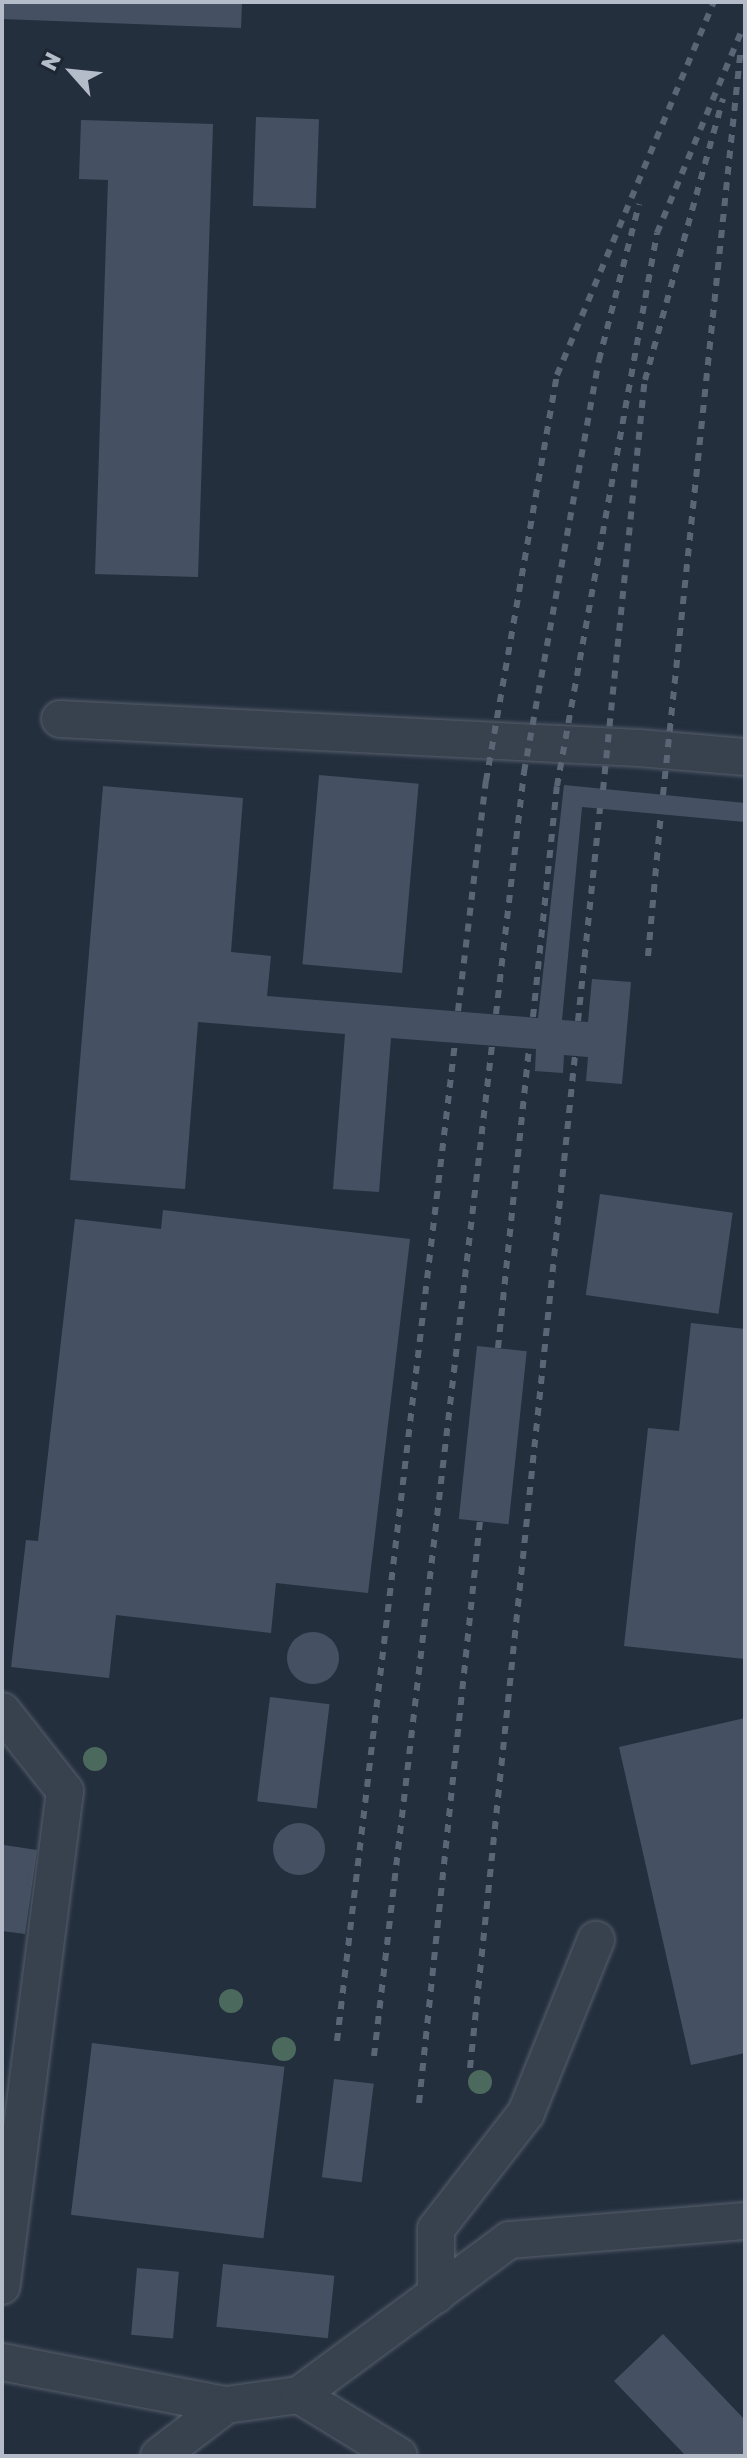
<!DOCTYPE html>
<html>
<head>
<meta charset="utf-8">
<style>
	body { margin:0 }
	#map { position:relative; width:747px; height:2458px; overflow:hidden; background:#242f3e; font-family:"Golos Text",sans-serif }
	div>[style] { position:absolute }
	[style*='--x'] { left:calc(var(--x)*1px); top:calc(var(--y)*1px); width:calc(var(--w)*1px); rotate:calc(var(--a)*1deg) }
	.building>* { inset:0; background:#455162; transform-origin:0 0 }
	.round { border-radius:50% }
	.roads { filter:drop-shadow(0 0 2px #565f6c) drop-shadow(0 0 2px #565f6c) }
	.minor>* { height:36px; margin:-18px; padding:0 18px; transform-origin:18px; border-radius:18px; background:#38414e }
	.rail>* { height:6px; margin-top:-3px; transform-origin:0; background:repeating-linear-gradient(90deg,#5a6575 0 8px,transparent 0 16px) }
	.trees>* { width:24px; height:24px; margin:-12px; border-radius:50%; background:#4b6a5d }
	span { translate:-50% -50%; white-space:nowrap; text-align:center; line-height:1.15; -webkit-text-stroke:7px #1d2633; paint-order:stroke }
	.frame { position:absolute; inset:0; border:4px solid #b4bcc9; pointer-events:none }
	.north { position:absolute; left:32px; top:32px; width:80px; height:80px; -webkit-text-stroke:6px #1d2633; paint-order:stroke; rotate:297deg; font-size:22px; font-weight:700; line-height:32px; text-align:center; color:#b4bcc9 }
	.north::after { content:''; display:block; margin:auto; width:28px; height:36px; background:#b4bcc9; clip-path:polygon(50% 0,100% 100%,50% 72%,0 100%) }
</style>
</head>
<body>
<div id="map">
	<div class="building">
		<div style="clip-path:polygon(2px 2px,242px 2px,241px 28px,2px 19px)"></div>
		<div style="left:256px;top:117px;width:63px;height:89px;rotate:2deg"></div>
		<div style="clip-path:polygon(81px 120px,213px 124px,198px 577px,95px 574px,108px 180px,79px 179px)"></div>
		<div style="left:319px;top:775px;width:100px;height:190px;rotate:5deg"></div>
		<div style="clip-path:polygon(564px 785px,745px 803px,745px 822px,582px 807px,562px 1020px,588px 1022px,592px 979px,631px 982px,622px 1084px,586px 1081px,588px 1057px,564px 1055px,563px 1073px,535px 1071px,536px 1049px,391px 1038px,379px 1192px,333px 1189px,345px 1034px,198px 1022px,185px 1189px,70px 1180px,103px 786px,243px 798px,231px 952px,271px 956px,267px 996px,538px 1018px)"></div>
		<div style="left:600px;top:1194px;width:134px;height:102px;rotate:8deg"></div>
		<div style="clip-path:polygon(163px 1210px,410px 1239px,368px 1593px,276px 1583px,271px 1633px,116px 1615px,109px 1678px,11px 1667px,26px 1540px,38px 1541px,75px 1219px,161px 1229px)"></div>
		<div style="clip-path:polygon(691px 1323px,745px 1329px,745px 1659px,624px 1646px,648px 1428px,679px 1431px)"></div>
		<div style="left:477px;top:1346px;width:50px;height:174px;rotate:6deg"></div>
		<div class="round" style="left:287px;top:1632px;width:52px;height:52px"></div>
		<div style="left:270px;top:1697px;width:60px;height:105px;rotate:7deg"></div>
		<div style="clip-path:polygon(745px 1718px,745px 2053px,691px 2065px,619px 1747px)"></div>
		<div class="round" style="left:273px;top:1823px;width:52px;height:52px"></div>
		<div style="clip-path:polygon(4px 1845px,37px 1850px,25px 1934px,2px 1931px)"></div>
		<div style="left:92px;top:2043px;width:194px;height:173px;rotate:7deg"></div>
		<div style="left:334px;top:2079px;width:40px;height:99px;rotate:7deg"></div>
		<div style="left:223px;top:2264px;width:112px;height:63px;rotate:6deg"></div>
		<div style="left:137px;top:2268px;width:42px;height:67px;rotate:5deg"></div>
		<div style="clip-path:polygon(663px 2334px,745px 2420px,745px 2456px,686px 2456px,614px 2381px)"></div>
	</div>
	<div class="roads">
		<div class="minor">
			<div style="--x:60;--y:719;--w:580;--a:2.87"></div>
			<div style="--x:639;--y:748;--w:106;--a:4.9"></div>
			<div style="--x:2;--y:1711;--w:102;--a:51.8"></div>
			<div style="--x:65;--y:1791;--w:499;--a:97.3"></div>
			<div style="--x:436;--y:2295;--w:66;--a:-90"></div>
			<div style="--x:436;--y:2229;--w:147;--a:-52.2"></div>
			<div style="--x:526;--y:2113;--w:187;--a:-68"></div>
			<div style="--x:2;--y:2362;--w:228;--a:10.9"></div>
			<div style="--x:226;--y:2405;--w:74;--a:-7.8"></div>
			<div style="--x:299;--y:2395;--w:117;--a:31.4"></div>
			<div style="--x:299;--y:2395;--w:261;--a:-36.4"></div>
			<div style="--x:509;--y:2240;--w:237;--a:-4.6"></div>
			<div style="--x:159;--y:2456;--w:84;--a:-37.3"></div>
		</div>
	</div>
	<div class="rail">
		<div style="--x:603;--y:790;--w:412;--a:-84.2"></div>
		<div style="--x:645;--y:380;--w:292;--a:-74.5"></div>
		<div style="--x:663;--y:795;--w:752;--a:-84.05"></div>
		<div style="--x:648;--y:956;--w:143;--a:-84.8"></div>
		<div style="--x:458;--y:1011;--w:232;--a:-83.1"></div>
		<div style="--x:486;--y:781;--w:412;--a:-80.1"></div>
		<div style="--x:557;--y:375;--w:405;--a:-67.2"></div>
		<div style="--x:496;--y:1014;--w:244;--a:-83.4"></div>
		<div style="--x:524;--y:772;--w:419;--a:-79.7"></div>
		<div style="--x:599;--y:360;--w:161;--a:-75.6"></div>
		<div style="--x:533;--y:1017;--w:232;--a:-84.1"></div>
		<div style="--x:557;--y:786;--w:562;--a:-79.75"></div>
		<div style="--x:657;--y:233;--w:223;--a:-67.3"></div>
		<div style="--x:578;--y:1021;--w:214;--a:-84.1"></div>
		<div style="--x:498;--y:1348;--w:301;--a:-84.1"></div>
		<div style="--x:337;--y:2041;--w:1005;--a:-83.26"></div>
		<div style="--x:374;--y:2056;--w:1017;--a:-83.34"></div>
		<div style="--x:470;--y:2068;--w:1017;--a:-84.08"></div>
		<div style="--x:419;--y:2103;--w:585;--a:-84.02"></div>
	</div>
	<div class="trees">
		<div style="left:95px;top:1759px"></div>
		<div style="left:231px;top:2001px"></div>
		<div style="left:284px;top:2049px"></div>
		<div style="left:480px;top:2082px"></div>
	</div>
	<div class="frame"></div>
	<div class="north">N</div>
</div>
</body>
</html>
